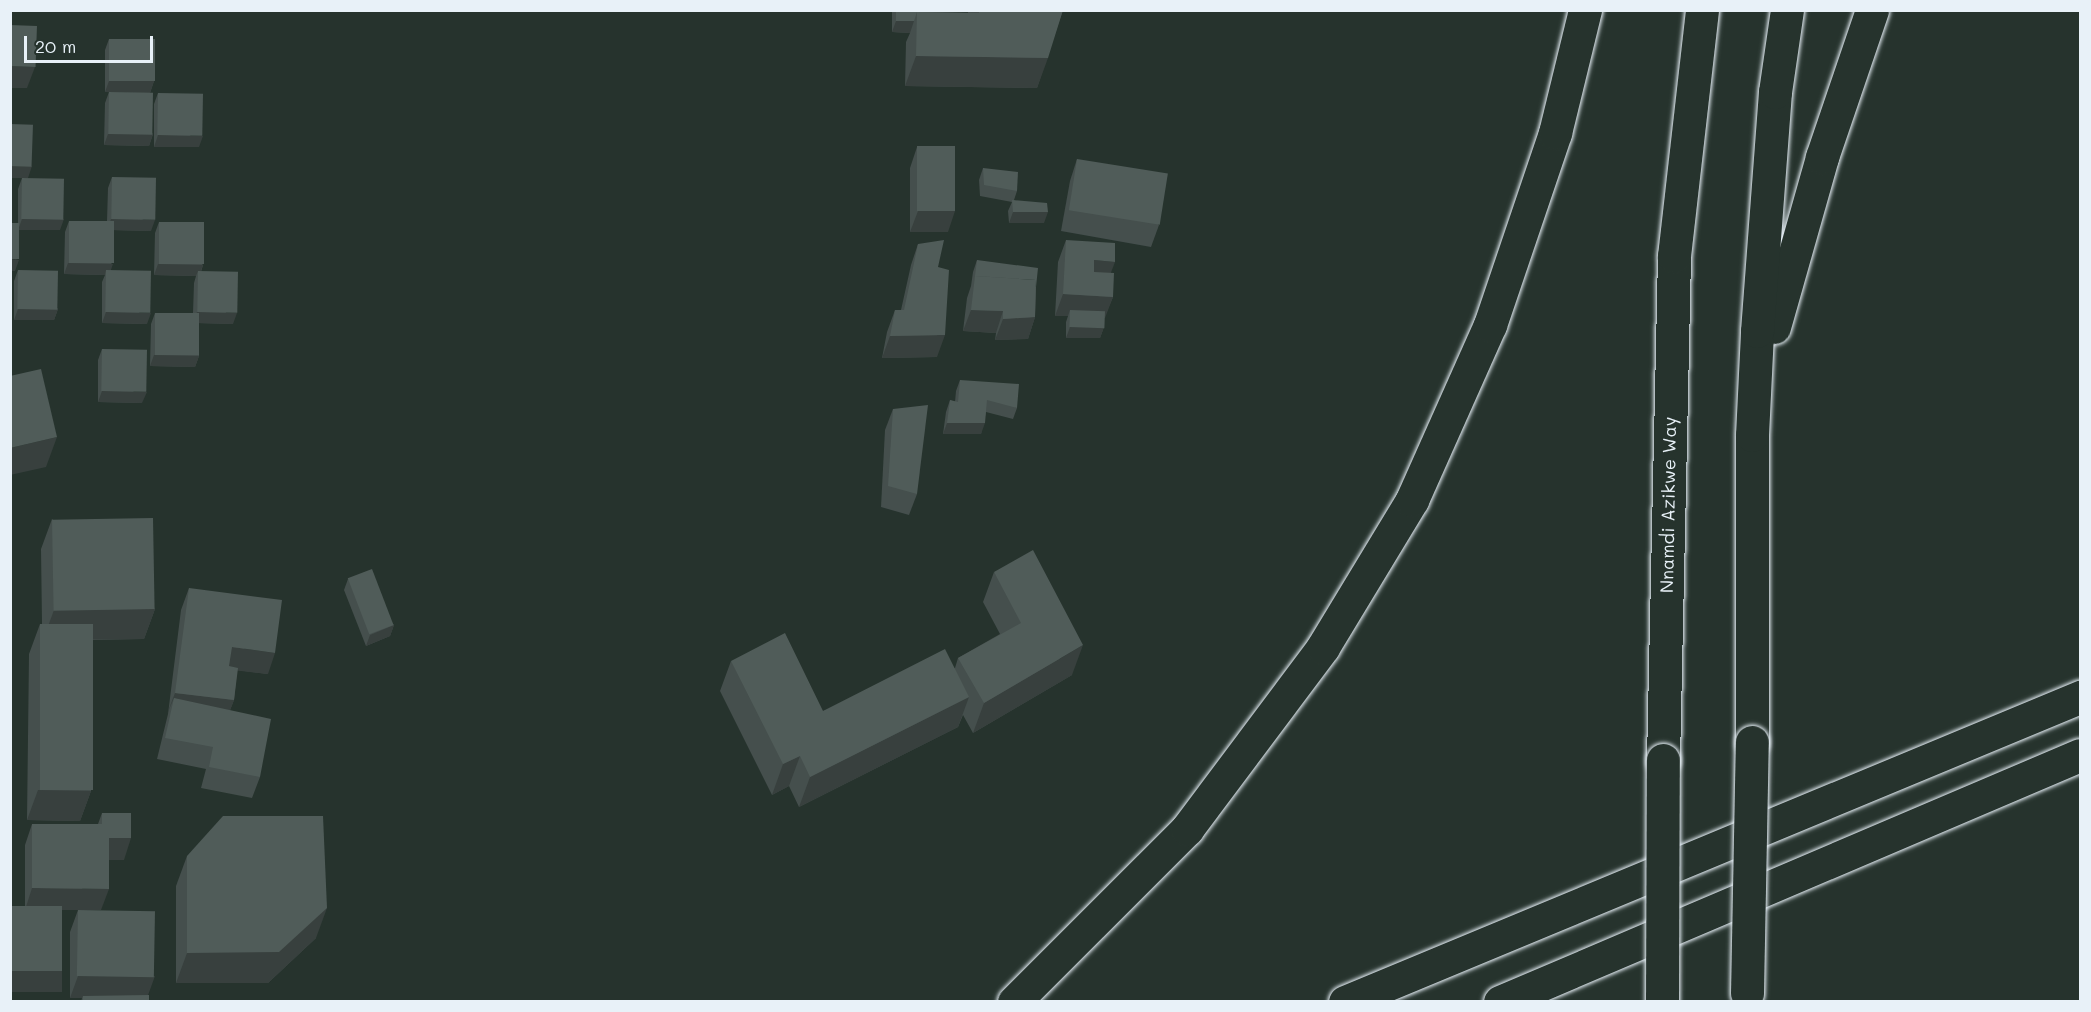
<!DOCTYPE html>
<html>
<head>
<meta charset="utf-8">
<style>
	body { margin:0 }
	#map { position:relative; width:2091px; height:1012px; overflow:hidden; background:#26332d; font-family:Mali,sans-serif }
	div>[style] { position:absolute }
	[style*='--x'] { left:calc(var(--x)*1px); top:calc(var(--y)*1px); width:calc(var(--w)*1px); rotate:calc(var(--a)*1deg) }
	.roads { filter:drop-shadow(0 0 2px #e8f1f8) drop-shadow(0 0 2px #e8f1f8) }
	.trunk>* { height:33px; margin:-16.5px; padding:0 16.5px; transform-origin:16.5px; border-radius:16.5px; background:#26332d }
	.bridges { filter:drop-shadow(0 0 2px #e8f1f8) drop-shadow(0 0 2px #e8f1f8) }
	.trunk-bridge>* { height:33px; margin:-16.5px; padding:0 16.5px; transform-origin:16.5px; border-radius:16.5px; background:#26332d }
	.wall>* { inset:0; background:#454f4d }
	.shaded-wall>* { inset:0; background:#38403e; transform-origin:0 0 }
	.building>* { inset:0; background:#505c59; transform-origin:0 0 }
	span { translate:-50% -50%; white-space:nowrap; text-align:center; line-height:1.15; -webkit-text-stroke:4.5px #26332d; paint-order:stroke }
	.street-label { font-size:18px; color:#e8f1f8 }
	.frame { position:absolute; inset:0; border:12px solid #e8f1f8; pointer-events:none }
	.scale { position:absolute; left:24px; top:36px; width:129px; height:27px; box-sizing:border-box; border:3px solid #e8f1f8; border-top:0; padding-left:8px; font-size:18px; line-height:21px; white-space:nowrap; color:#e8f1f8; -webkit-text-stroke:4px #26332d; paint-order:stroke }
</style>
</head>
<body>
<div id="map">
	<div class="roads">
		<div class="trunk">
			<div style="--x:1774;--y:327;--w:177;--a:-74.2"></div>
			<div style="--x:1822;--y:157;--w:155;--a:-71.2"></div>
			<div style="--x:1752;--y:742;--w:307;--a:-90"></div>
			<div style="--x:1752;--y:435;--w:104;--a:-87.2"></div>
			<div style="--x:1757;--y:331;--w:240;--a:-85.7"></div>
			<div style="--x:1775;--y:92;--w:83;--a:-81.7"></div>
			<div style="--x:1663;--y:760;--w:504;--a:-88.75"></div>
			<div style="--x:1674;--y:256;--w:248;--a:-83.5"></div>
			<div style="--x:1014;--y:1002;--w:245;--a:-45"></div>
			<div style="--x:1187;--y:829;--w:227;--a:-53.2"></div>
			<div style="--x:1323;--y:647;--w:172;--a:-58.8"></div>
			<div style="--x:1412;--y:500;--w:192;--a:-66"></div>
			<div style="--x:1490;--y:325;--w:203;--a:-71.3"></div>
			<div style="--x:1555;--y:133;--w:127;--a:-76.3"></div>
			<div style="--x:1345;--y:1002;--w:796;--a:-22.54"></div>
			<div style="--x:1500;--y:1002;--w:630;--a:-23.07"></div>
		</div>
	</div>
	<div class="bridges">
		<div class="trunk-bridge">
			<div style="--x:1747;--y:993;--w:251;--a:-88.9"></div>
			<div style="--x:1662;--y:1002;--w:242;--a:-89.8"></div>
		</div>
	</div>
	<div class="wall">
		<div style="clip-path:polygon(892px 10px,926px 10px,926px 12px,968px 13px,968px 10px,1063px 10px,1037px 88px,905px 86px,906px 42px,910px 33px,892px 32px)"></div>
		<div style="clip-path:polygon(109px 39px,154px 81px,150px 93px,105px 92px,105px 50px)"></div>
		<div style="clip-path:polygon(109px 92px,153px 134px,149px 146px,104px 145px,105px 103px)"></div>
		<div style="clip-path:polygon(158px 93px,199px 147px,154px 147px,154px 104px)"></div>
		<div style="clip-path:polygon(917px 147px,948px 232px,910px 232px,910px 168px)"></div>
		<div style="clip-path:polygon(1077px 159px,1159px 225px,1151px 247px,1061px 231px,1070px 181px)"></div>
		<div style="clip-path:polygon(983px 168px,1017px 191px,1014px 200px,1044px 223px,1009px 223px,1008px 211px,1012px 202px,980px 196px,979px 180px)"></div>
		<div style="clip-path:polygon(112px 177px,151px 231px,114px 230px,111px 270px,147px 324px,102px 323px,102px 282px,105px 275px,64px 274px,65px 232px,69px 221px,107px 221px,108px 188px)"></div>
		<div style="clip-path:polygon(22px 178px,60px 230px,19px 230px,15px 271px,18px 223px,18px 189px)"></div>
		<div style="clip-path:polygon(159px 222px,203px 265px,201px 272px,233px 324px,199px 323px,199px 356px,195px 367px,150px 366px,151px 324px,155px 313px,193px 313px,194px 283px,196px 276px,154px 275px,155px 233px)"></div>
		<div style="clip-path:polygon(1066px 240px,1111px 273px,1113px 297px,1104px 318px,1104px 327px,1100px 338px,1066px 338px,1066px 322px,1068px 316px,1055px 316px,1058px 262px)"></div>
		<div style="clip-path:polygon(918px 244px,938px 267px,937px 357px,882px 358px,887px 332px,895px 310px,901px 310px,911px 265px)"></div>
		<div style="clip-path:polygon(977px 260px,1036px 287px,1035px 317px,1028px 339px,995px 340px,996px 333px,963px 331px,967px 298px,971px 286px,973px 272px)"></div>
		<div style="clip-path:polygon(18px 270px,58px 309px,54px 320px,14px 320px,14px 281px)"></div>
		<div style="clip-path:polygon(102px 349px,142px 403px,98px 402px,98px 360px)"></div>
		<div style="clip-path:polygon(960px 380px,1017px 408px,1013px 419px,986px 412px,981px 434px,943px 434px,946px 412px,950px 400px,955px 402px,956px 391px)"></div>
		<div style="clip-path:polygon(893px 409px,917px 494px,909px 515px,881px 507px,885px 430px)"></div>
		<div style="clip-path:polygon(52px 519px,155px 609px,144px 639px,93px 640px,91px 791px,80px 821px,27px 820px,29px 654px,40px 624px,42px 624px,41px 549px)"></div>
		<div style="clip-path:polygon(994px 572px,1072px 675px,973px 733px,963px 715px,958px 727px,799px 807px,789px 786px,772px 795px,720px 691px,731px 661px,823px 711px,955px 668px,958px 658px,1000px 634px,983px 602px)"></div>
		<div style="clip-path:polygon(348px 579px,394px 625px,390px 636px,366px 646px,344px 590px)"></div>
		<div style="clip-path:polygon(189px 588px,268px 674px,237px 670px,234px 700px,230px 710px,260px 777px,252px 798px,201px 788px,206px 769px,157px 759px,168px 714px,181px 610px)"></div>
		<div style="clip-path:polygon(102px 813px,124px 860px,109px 860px,62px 910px,62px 971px,55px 992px,25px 906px,25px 845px,32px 824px,98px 824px)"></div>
		<div style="clip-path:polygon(187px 856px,316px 938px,268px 983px,176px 983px,176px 886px)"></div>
		<div style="clip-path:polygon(78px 910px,148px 995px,149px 1002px,81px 1002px,82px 998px,70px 998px,70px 932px)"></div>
	</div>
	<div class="shaded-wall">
		<div style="clip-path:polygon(896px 21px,914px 21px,910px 33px,892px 32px)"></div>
		<div style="clip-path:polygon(916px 56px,1048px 58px,1037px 88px,905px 86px)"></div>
		<div style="clip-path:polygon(10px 66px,35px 67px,27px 88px,10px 88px)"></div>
		<div style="clip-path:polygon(109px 81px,154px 81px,150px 93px,105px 92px)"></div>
		<div style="clip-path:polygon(108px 134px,153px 134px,149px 146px,104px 145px)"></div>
		<div style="clip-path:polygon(158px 135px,203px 136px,199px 147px,154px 147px)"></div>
		<div style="clip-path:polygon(10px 166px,32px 166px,28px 178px,10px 178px)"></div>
		<div style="clip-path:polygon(918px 211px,955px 211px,948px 232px,910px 232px)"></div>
		<div style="clip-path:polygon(1013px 212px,1048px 212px,1044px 223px,1009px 223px)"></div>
		<div style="clip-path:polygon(22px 219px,64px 219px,60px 230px,18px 230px)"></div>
		<div style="clip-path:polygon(111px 219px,155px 220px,151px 231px,107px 230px)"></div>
		<div style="clip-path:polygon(10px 259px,19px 260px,15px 271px,10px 271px)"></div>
		<div style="clip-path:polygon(1094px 260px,1115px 262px,1107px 283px,1086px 282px)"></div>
		<div style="clip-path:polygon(68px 263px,113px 264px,109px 275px,106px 270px,105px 275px,64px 274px)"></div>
		<div style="clip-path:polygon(158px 264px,203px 265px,199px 276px,198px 271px,196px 276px,154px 275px)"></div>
		<div style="clip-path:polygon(1063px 294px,1113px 297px,1105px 318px,1070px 316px,1070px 310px,1068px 316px,1055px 316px)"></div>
		<div style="clip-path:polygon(18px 309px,58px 309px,54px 320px,14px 320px)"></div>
		<div style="clip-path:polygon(971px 310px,1003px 311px,996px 333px,963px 331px)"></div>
		<div style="clip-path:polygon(106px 312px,151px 313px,147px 324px,102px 323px)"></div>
		<div style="clip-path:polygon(197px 312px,237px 313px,233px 324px,193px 323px)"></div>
		<div style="clip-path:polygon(1035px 317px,1028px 339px,995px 340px,1003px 319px)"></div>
		<div style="clip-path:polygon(1070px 327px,1104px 327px,1100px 338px,1066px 338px)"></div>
		<div style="clip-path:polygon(945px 335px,937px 357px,882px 358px,890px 336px)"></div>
		<div style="clip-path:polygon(154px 355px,199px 356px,195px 367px,150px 366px)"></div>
		<div style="clip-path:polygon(102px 391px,147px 392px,142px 403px,98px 402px)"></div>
		<div style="clip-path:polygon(947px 423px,985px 423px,981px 434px,943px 434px)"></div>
		<div style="clip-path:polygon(57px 437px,46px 467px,10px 475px,10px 448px)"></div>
		<div style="clip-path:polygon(155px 609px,144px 639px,43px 640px,54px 610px)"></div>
		<div style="clip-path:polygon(394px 625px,390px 636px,366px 646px,370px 635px)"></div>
		<div style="clip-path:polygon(1083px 645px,1072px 675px,973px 733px,984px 703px)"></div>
		<div style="clip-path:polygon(232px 647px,275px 653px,268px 674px,224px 669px)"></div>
		<div style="clip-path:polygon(175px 693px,234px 700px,226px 721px,174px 698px,167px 714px)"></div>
		<div style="clip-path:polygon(969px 697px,958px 727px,799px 807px,810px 777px)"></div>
		<div style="clip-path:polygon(800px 756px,789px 786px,772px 795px,783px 764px)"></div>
		<div style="clip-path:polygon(38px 790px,91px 791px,80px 821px,27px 820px)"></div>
		<div style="clip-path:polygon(109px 838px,131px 838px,124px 860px,101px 860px)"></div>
		<div style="clip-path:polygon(32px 888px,109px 889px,101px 910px,25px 910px)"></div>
		<div style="clip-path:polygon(327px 908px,316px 938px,268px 983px,176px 983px,187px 953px)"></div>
		<div style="left:10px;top:971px;width:52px;height:21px"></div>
		<div style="clip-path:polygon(78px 976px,155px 976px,147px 998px,83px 996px,82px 998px,70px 998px)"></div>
	</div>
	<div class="building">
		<div style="clip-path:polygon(896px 10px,926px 10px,926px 12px,917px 12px,914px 21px,896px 21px)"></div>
		<div style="clip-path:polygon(979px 10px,1063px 10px,1048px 58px,916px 56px,917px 12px,979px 13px)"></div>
		<div style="left:10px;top:25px;width:27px;height:41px;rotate:2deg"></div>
		<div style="left:109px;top:39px;width:46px;height:42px"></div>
		<div style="left:109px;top:92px;width:44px;height:42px;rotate:1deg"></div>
		<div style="left:158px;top:93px;width:45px;height:42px;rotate:1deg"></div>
		<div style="left:10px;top:124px;width:23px;height:42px;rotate:2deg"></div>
		<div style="left:955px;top:146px;width:65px;height:38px;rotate:90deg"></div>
		<div style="left:1077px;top:159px;width:92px;height:52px;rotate:9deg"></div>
		<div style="clip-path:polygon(983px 168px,1018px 172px,1017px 191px,984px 185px)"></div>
		<div style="left:112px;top:177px;width:44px;height:42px;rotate:1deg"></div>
		<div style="left:22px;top:178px;width:42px;height:41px;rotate:1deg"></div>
		<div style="clip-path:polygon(1012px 200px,1047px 203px,1048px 212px,1013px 212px)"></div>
		<div style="left:69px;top:221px;width:45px;height:42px"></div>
		<div style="left:159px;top:222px;width:45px;height:42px"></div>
		<div style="left:10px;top:223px;width:9px;height:36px"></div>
		<div style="clip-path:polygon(944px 240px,938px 267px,949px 270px,945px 335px,890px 336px,895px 310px,904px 310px,918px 244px)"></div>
		<div style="clip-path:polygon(1066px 240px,1115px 243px,1115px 262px,1094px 260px,1094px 272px,1114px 273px,1113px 297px,1063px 294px)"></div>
		<div style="clip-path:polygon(977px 260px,1038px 268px,1036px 287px,1036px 280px,975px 276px)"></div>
		<div style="left:18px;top:270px;width:40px;height:39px;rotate:1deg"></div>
		<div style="left:106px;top:270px;width:45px;height:42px;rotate:1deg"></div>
		<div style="left:198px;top:271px;width:40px;height:41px;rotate:1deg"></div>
		<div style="clip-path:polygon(975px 276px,1036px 280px,1035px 317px,1003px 319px,1003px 311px,971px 310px)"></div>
		<div style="left:1070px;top:310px;width:35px;height:17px;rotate:2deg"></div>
		<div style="left:155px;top:313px;width:44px;height:42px"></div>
		<div style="left:102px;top:349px;width:45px;height:42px;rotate:1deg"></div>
		<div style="clip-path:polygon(41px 369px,57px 437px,10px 448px,10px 376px)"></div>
		<div style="clip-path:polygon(960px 380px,1019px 384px,1017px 408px,987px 400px,985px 423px,947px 423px,950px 400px,958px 402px)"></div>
		<div style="clip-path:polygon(928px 405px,917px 494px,888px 486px,893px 409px)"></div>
		<div style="left:153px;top:518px;width:91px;height:101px;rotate:89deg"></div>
		<div style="clip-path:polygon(1033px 550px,1083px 645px,984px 703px,958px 658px,1021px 623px,994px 572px)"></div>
		<div style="left:372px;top:569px;width:60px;height:26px;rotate:69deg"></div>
		<div style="clip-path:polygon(189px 588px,282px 600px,275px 653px,232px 647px,229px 666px,238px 668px,234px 700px,175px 693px)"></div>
		<div style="left:40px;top:624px;width:53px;height:166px"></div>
		<div style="clip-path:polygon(785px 633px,823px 711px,945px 649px,969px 697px,810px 777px,800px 756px,783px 764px,731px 661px)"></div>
		<div style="clip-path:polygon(174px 698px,271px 719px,260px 777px,209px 767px,213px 747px,165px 738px)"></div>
		<div style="clip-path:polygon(102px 813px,131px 813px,131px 838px,109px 838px,109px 889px,32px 888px,32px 824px,102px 824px)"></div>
		<div style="clip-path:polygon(223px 816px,323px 816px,327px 908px,279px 952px,187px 953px,187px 856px)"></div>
		<div style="left:62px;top:906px;width:65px;height:52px;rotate:90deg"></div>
		<div style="left:78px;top:910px;width:77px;height:66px;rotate:1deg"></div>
		<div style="clip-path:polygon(149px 995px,149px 1002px,83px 1002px,83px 996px)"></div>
	</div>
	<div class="street-label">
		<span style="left:1668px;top:505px;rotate:-89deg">Nnamdi Azikwe Way</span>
	</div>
	<div class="frame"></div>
	<div class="scale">20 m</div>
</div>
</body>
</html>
